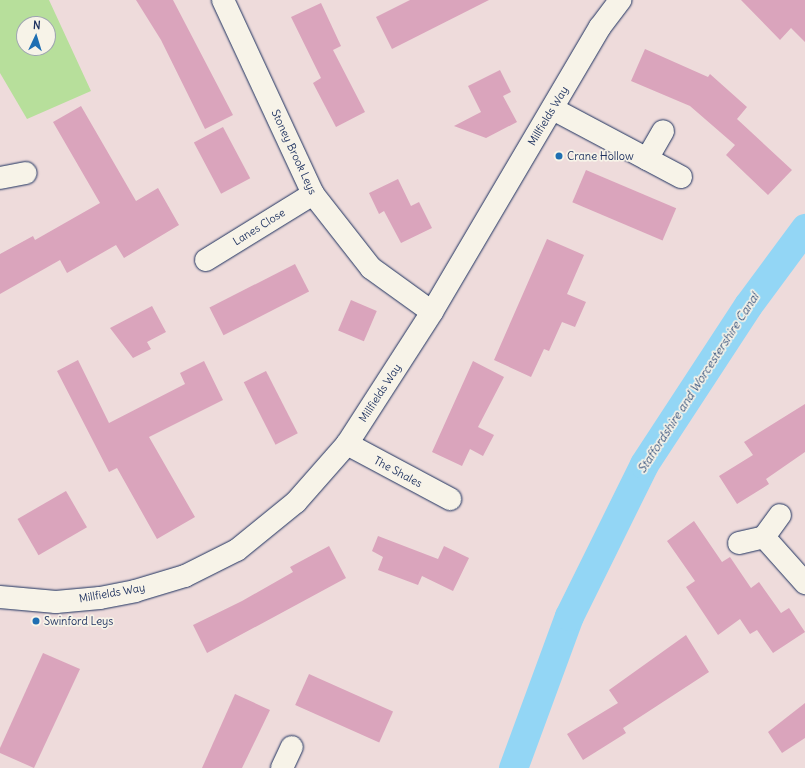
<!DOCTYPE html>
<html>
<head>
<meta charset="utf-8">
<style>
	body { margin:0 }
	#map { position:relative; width:805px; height:768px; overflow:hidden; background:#eedbdb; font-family:Delius,sans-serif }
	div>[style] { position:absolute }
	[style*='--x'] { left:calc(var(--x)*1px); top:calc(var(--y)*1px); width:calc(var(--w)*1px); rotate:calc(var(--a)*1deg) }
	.green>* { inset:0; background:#b7df9b }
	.canal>* { height:29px; margin:-14.5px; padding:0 14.5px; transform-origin:14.5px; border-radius:14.5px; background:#93d6f5 }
	.building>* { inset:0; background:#daa4bc; transform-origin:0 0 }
	.roads { filter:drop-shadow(0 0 1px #1b2f5e) drop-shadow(0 0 1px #1b2f5e) }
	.street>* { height:22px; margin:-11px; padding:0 11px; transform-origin:11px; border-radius:11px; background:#f7f3e8 }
	.dots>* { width:11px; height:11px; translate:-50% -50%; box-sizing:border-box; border:2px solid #f7f3e8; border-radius:50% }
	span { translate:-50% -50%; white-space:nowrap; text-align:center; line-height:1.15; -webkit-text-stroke:3.5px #f7f3e8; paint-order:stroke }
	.street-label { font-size:11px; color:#1b2f5e }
	.poi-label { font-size:11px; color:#1b2f5e }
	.left { translate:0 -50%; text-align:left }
	.water-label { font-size:12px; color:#33507c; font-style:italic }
	.north { position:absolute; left:16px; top:16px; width:40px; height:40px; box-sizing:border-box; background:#f7f3e8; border:1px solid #9fa5b1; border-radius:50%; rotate:4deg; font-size:11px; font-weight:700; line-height:16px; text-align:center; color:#1b2f5e }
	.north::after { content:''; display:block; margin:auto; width:14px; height:18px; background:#1f6fb2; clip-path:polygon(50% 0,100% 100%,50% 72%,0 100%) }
</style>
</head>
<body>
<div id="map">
	<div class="green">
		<div style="clip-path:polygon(evenodd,0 0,49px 0,91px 91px,27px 119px,0 73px,0 0,24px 24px,48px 24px,48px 48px,24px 48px,24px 24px)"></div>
	</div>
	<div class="canal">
		<div style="--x:513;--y:768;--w:162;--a:-69.8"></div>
		<div style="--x:569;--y:616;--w:169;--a:-63.7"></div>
		<div style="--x:644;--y:464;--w:190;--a:-56.8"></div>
		<div style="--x:748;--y:305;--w:96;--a:-53.5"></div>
	</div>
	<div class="building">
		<div style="clip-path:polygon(136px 0,173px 0,233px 115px,205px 129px,161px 40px)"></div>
		<div style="clip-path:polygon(410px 0,489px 0,392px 49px,376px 17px)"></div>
		<div style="clip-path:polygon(741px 0,805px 0,805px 42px,791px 28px,780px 40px)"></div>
		<div style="clip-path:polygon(321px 3px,341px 46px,333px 50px,365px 112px,336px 127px,313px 83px,321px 78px,291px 17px)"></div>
		<div style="clip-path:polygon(645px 49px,708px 77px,710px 74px,747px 107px,737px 119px,792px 170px,768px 195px,726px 155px,735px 145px,690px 106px,631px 81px)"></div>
		<div style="clip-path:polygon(500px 70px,511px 92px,503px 96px,517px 122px,486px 138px,454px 126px,481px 112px,468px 86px)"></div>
		<div style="clip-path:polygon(81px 106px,136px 201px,158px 188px,179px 225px,124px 258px,116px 245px,67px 273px,60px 260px,0 294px,0 254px,33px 236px,35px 240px,100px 203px,53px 122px)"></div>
		<div style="left:223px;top:127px;width:58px;height:33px;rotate:62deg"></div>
		<div style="left:586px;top:170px;width:98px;height:35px;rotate:23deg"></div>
		<div style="clip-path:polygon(398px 179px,411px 206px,419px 202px,432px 228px,401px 243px,384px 211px,379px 214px,369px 193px)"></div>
		<div style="clip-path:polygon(547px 239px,584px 255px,567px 294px,586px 302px,575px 327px,562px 322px,549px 351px,544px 349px,531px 377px,494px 360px)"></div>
		<div style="left:295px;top:264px;width:31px;height:96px;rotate:63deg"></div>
		<div style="left:351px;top:300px;width:28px;height:33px;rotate:23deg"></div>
		<div style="clip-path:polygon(152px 306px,166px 332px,147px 342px,151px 349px,133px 358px,110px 328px)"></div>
		<div style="clip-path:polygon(78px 360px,109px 423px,185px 384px,180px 373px,204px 361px,223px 400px,149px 437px,195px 517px,157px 539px,117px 468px,109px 472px,57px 371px)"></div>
		<div style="clip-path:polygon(473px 361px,504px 377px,478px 427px,494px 435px,483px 456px,470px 449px,462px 466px,432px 452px)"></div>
		<div style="left:266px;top:371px;width:70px;height:25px;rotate:63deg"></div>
		<div style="clip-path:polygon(805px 404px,805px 452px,766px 479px,769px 484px,737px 504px,719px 476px,753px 455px,744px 442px)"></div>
		<div style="left:66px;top:491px;width:42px;height:56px;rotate:60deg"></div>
		<div style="clip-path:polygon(694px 521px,722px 562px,730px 557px,751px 588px,759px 582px,781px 613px,789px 608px,805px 632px,773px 653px,757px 630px,750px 634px,740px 619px,718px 635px,686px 587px,695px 581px,667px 541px)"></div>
		<div style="clip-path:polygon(378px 536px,438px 559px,444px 546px,469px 558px,453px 591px,422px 576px,418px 585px,378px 570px,383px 557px,372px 551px)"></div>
		<div style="clip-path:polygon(329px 546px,346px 578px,207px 653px,193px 625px,242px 601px,293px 572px,290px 567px)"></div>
		<div style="clip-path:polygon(686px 635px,709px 672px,623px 728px,626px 733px,583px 760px,567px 734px,618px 703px,609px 690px)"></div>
		<div style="clip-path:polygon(43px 653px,80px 669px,34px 768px,0 753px,0 748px)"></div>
		<div style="left:309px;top:674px;width:92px;height:34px;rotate:24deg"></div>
		<div style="clip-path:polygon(235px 694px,270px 710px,242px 768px,202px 768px)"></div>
		<div style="clip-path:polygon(805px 703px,805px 738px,782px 753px,768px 732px)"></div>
	</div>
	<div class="roads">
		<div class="street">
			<div style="--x:223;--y:0;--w:214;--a:65.1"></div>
			<div style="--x:313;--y:194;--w:94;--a:51.9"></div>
			<div style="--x:371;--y:268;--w:75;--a:35.8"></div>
			<div style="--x:553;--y:109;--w:145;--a:28"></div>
			<div style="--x:647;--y:159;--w:32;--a:-60"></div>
			<div style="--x:0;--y:178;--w:26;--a:-11"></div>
			<div style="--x:206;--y:260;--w:126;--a:-31.7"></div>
			<div style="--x:347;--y:444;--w:117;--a:28.1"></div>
			<div style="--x:764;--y:537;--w:62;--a:48.3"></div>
			<div style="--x:739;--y:543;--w:26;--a:-13"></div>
			<div style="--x:764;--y:537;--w:27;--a:-54"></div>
			<div style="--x:0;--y:597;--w:56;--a:5.1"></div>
			<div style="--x:56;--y:602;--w:44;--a:-5.2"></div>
			<div style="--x:100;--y:598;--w:36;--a:-11"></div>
			<div style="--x:135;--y:591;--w:52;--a:-16.7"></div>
			<div style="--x:185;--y:576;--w:58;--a:-26.6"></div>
			<div style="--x:237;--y:550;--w:76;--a:-39.1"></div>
			<div style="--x:296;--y:502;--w:77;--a:-48.7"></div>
			<div style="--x:347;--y:444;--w:157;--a:-57.2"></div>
			<div style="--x:432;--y:312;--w:331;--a:-59.5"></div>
			<div style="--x:600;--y:27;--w:34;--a:-53"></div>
			<div style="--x:282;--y:768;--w:23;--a:-65"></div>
		</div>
	</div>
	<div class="dots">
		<div style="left:559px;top:156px;background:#1f6fb2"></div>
		<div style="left:36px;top:621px;background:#1f6fb2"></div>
	</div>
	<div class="street-label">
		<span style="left:548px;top:116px;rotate:-59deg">Millfields Way</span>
		<span style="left:294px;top:152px;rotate:65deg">Stoney Brook Leys</span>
		<span style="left:259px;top:227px;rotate:-32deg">Lanes Close</span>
		<span style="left:380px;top:393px;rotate:-57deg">Millfields Way</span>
		<span style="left:398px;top:472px;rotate:28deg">The Shales</span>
		<span style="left:112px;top:593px;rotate:-10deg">Millfields Way</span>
	</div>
	<div class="poi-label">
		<span class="left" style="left:567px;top:156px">Crane Hollow</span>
		<span class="left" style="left:44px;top:621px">Swinford Leys</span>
	</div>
	<div class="water-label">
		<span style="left:698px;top:383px;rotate:-57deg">Staffordshire and Worcestershire Canal</span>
	</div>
	<div class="north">N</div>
</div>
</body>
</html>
